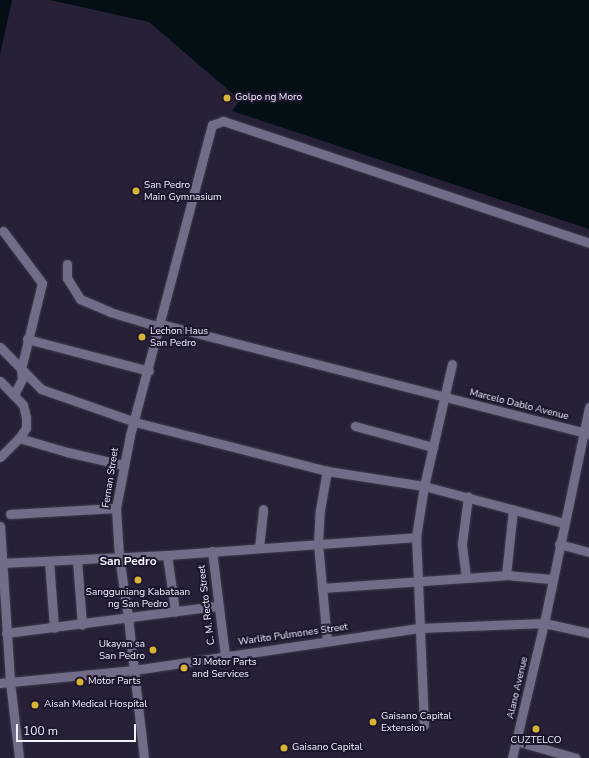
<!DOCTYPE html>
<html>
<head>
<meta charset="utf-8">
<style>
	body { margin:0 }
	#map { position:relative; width:589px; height:758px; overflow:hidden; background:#272037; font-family:"Nunito Sans",sans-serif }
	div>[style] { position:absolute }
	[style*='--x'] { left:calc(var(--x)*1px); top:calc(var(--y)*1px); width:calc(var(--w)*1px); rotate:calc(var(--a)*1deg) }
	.water>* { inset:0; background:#040f15 }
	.roads { filter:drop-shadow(0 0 1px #423c4f) drop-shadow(0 0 1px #423c4f) }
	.minor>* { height:9px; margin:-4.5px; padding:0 4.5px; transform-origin:4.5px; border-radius:4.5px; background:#736c88 }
	.dots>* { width:11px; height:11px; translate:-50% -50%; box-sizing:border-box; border:2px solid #1d162d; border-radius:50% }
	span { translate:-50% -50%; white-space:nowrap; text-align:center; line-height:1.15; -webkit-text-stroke:4px #1d162d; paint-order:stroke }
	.poi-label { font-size:10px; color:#f4f0fe }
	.left { translate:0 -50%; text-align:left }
	.right { translate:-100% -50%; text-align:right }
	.street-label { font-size:10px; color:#f4f0fe }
	.quarter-label { font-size:12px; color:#f4f0fe; font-weight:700 }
	.scale { position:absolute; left:16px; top:724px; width:120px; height:18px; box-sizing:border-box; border:2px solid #f4f0fe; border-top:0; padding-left:5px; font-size:12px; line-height:14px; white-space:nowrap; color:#f4f0fe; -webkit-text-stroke:3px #1d162d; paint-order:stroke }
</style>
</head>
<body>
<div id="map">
	<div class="water">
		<div style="clip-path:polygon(0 0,12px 0,0 55px)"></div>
		<div style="clip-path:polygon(50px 0,589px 0,589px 229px,232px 111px,240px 100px,149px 22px)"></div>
	</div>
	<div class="roads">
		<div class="minor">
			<div style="--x:3;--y:231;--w:65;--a:53.1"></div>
			<div style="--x:42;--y:283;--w:89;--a:103.7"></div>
			<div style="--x:21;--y:369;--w:10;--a:84"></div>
			<div style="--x:22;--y:379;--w:18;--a:117"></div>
			<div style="--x:67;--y:264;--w:14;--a:90"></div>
			<div style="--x:67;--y:278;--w:25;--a:58"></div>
			<div style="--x:80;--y:299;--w:33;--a:23"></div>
			<div style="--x:110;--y:312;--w:52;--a:16.7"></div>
			<div style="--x:161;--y:324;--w:442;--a:14.4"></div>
			<div style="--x:27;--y:339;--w:126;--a:14.7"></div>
			<div style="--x:0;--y:347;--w:59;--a:45.7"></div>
			<div style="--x:41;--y:389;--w:100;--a:19.3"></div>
			<div style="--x:135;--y:422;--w:198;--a:14.3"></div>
			<div style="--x:327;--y:471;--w:98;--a:8.8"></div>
			<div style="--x:424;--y:486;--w:145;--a:14.8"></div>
			<div style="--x:0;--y:381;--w:33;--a:46"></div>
			<div style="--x:23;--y:405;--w:12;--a:76"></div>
			<div style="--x:26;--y:417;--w:11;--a:90"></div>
			<div style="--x:26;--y:428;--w:12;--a:125"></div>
			<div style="--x:19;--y:438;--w:27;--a:135"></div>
			<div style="--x:355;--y:426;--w:81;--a:15.1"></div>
			<div style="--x:19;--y:438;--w:50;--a:16.3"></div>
			<div style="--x:67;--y:452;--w:57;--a:13.1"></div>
			<div style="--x:10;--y:514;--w:106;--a:-3.2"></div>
			<div style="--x:0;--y:526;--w:156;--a:86.3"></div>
			<div style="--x:10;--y:682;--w:77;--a:83.2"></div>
			<div style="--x:559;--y:544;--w:31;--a:15"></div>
			<div style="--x:259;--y:548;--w:39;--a:-84"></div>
			<div style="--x:212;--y:551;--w:106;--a:82.9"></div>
			<div style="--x:167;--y:555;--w:57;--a:81.9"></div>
			<div style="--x:77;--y:560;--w:65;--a:85.6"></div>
			<div style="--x:49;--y:561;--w:67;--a:85.7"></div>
			<div style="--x:1;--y:563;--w:166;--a:-2.8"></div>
			<div style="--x:167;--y:555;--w:250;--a:-4.1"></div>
			<div style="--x:506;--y:575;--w:66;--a:-83.9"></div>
			<div style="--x:466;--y:578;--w:35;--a:-97"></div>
			<div style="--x:462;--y:543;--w:47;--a:-82.7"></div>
			<div style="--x:322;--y:588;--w:184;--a:-4"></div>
			<div style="--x:506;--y:575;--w:45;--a:5.1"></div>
			<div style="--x:6;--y:633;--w:214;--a:-7.3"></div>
			<div style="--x:327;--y:641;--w:97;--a:-95.3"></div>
			<div style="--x:318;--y:544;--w:34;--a:-87"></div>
			<div style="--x:320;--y:510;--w:40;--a:-80"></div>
			<div style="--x:0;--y:683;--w:135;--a:-5.5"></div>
			<div style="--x:134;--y:670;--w:288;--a:-8.4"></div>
			<div style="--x:419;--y:628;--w:125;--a:-2.3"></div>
			<div style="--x:544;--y:623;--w:46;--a:12.5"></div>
			<div style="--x:424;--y:725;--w:188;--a:-92.4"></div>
			<div style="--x:416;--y:537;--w:52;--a:-81.1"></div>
			<div style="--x:424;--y:486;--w:125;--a:-77.1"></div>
			<div style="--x:516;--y:741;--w:62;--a:15.8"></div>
			<div style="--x:144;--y:758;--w:142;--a:-96.5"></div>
			<div style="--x:128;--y:617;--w:61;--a:-98.5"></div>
			<div style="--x:119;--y:557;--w:49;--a:-93.5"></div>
			<div style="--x:116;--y:508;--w:74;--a:-79.1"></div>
			<div style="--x:130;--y:435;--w:321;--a:-75.2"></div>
			<div style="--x:212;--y:125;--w:12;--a:-20"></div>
			<div style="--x:223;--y:121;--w:386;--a:18.4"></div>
			<div style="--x:512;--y:758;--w:139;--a:-76.7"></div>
			<div style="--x:544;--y:623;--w:221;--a:-78.2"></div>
		</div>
	</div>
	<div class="dots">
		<div style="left:227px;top:98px;background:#d8b434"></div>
		<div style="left:136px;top:191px;background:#d8b434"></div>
		<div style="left:142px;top:337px;background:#d8b434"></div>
		<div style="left:138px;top:580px;background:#d8b434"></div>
		<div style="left:153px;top:650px;background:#d8b434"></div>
		<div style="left:184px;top:668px;background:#d8b434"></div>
		<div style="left:80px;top:682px;background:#d8b434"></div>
		<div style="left:35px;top:705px;background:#d8b434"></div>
		<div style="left:373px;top:722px;background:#d8b434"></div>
		<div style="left:536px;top:729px;background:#d8b434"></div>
		<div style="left:284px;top:748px;background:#d8b434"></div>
	</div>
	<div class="poi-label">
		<span class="left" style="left:235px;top:98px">Golpo ng Moro</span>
		<span class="left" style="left:144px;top:191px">San Pedro<br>Main Gymnasium</span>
		<span class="left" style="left:150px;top:337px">Lechon Haus<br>San Pedro</span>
		<span style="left:138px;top:598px">Sangguniang Kabataan<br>ng San Pedro</span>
		<span class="right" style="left:145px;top:650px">Ukayan sa<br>San Pedro</span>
		<span class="left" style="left:192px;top:668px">3J Motor Parts<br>and Services</span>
		<span class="left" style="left:88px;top:682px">Motor Parts</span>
		<span class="left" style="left:44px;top:705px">Aisah Medical Hospital</span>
		<span class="left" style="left:381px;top:722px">Gaisano Capital<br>Extension</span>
		<span style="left:536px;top:741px">CUZTELCO</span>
		<span class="left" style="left:292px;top:748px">Gaisano Capital</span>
	</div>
	<div class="street-label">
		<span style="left:519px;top:405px;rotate:14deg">Marcelo Dablo Avenue</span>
		<span style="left:111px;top:478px;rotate:-81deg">Fernan Street</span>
		<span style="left:207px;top:605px;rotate:-97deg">C. M. Recto Street</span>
		<span style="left:293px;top:635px;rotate:-8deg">Warlito Pulmones Street</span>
		<span style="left:518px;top:688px;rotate:-77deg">Alano Avenue</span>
	</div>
	<div class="quarter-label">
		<span style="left:128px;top:562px">San Pedro</span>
	</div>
	<div class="scale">100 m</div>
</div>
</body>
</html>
